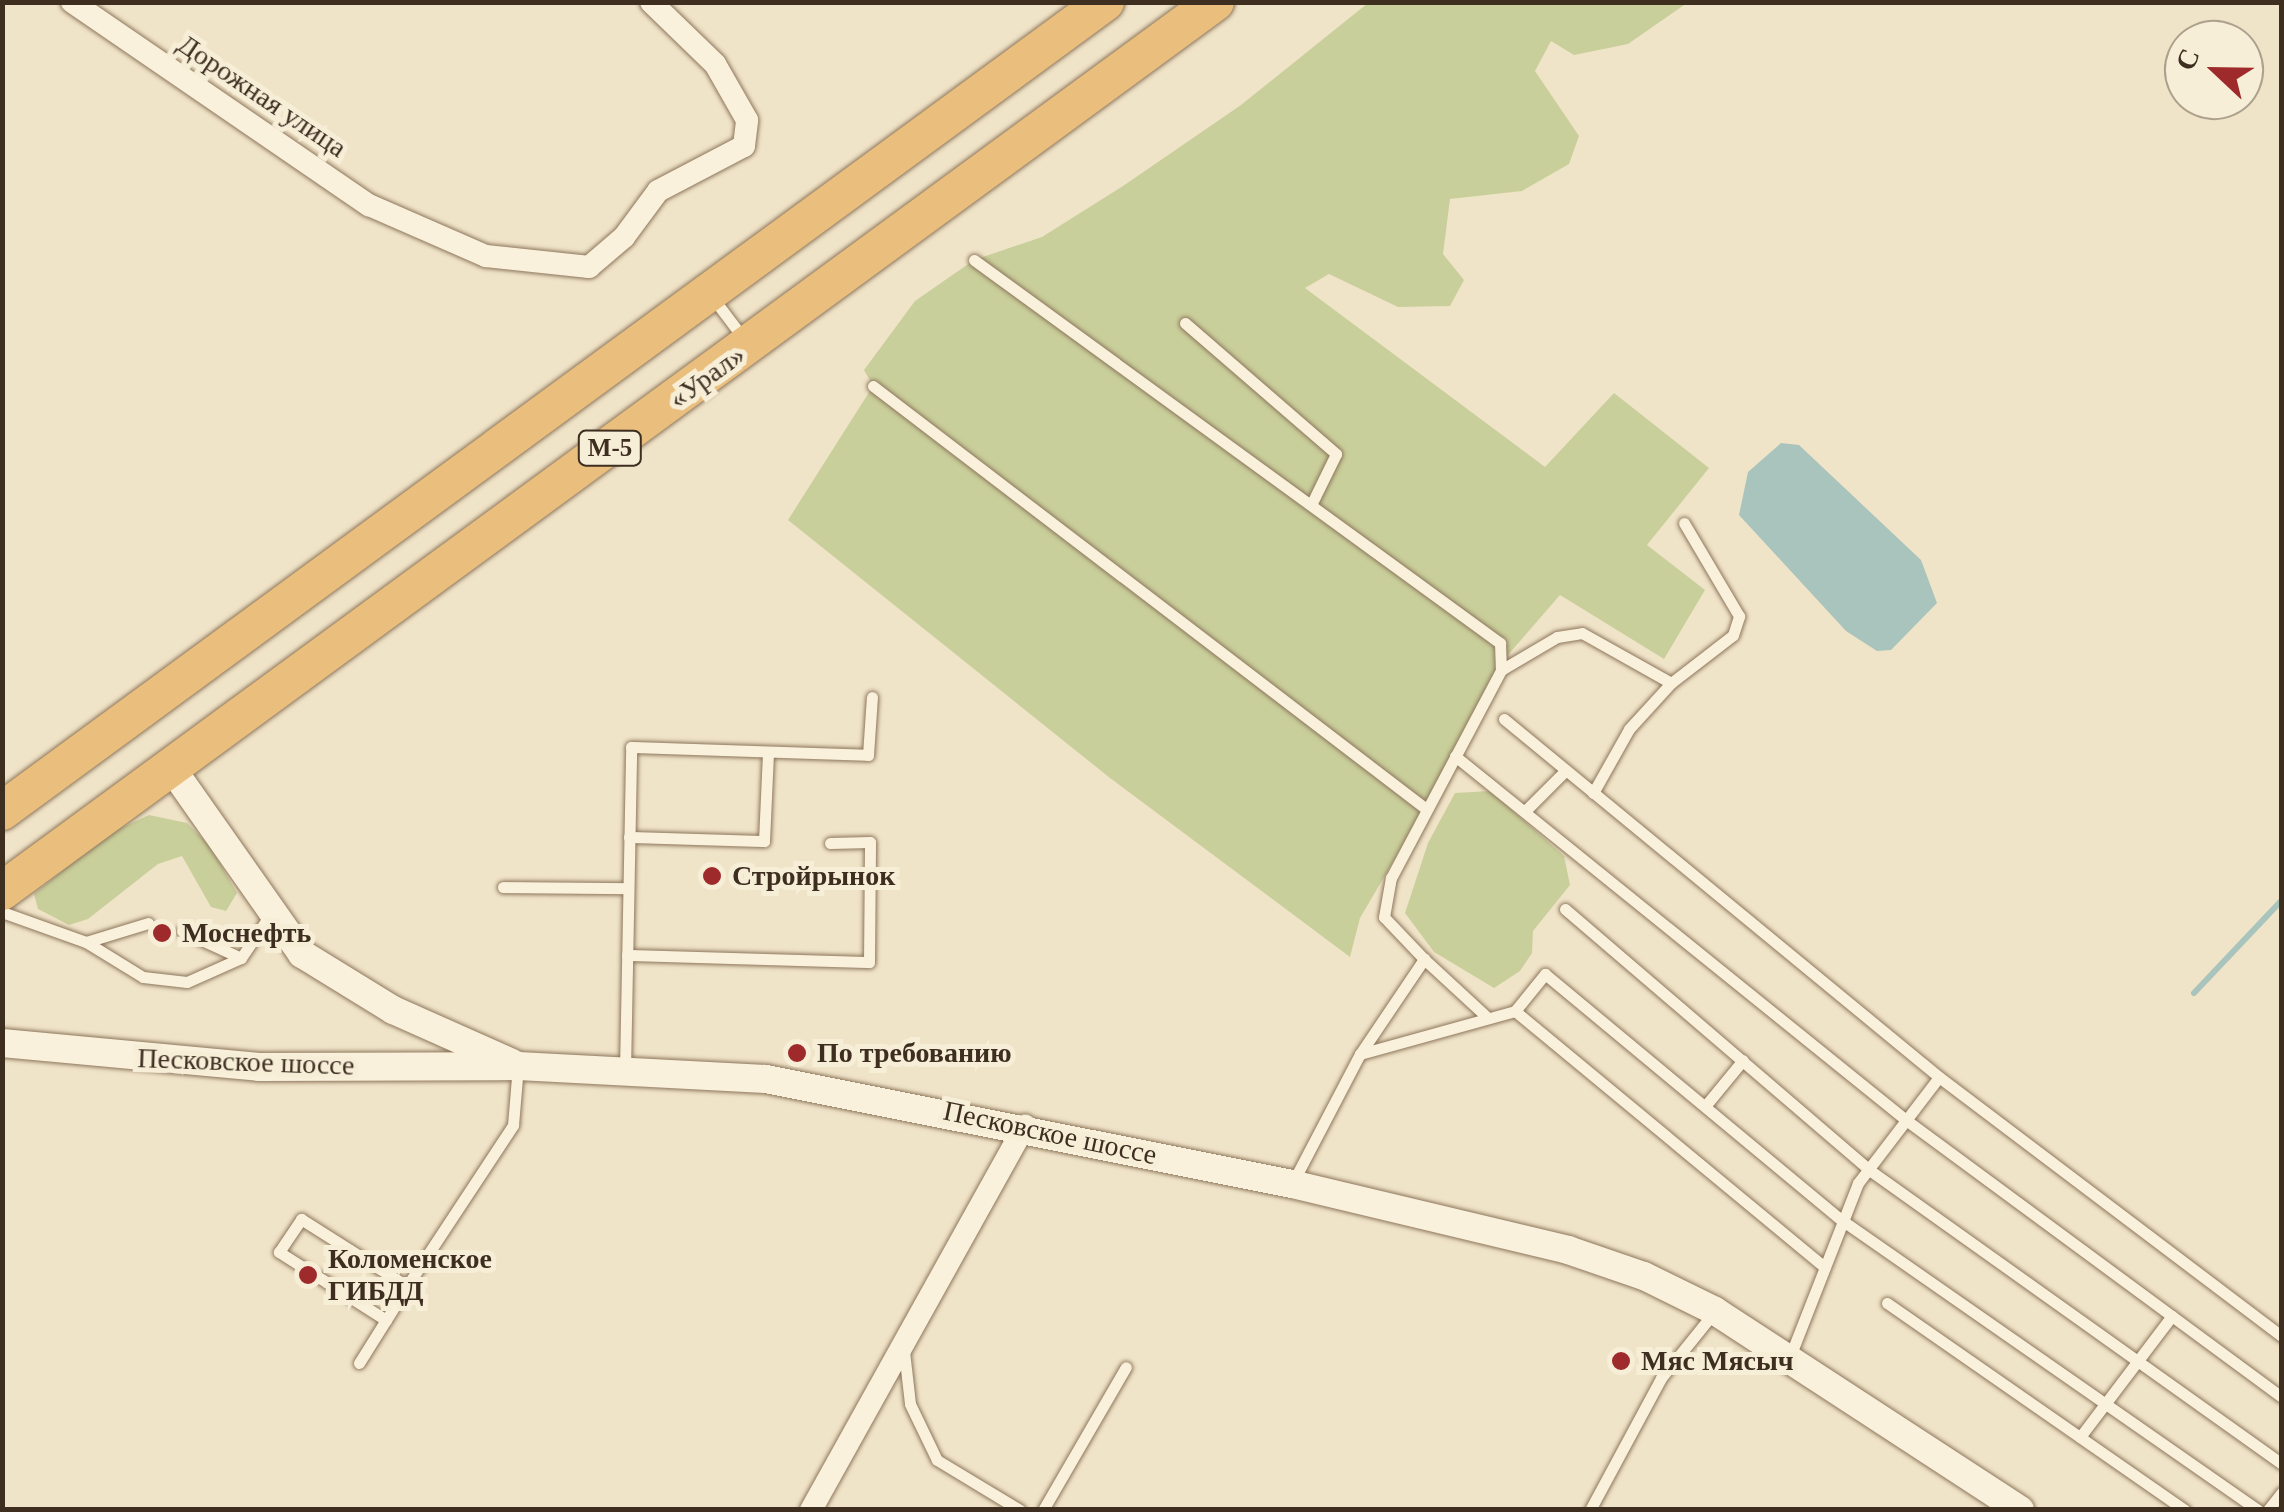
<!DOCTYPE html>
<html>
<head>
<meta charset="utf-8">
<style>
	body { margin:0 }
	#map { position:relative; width:2284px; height:1512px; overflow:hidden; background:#f0e4c8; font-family:Georgia,serif }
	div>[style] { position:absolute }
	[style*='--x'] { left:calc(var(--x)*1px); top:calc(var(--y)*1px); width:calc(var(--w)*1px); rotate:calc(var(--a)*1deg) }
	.green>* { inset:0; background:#c9cf9b }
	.water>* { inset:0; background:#a9c4bc }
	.stream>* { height:6px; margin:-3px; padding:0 3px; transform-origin:3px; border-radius:3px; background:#a9c4bc }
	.roads { filter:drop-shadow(0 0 2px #8d765c) drop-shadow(0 0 2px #8d765c) }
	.service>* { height:11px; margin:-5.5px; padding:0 5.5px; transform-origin:5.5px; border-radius:5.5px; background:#faf1dc }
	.minor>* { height:22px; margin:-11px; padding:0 11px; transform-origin:11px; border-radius:11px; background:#faf1dc }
	.tertiary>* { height:28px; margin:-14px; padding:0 14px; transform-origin:14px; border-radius:14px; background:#faf1dc }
	.trunk>* { height:38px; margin:-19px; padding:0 19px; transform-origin:19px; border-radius:19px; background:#eabe7c }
	.dots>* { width:28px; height:28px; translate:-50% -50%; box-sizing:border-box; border:5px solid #f7eed8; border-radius:50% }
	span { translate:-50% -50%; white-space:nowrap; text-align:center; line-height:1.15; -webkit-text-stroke:10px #f7eed8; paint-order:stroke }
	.shield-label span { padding:2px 8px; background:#f7eed8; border:2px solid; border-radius:8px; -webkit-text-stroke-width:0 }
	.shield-label { font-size:25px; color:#3d2e20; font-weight:700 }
	.street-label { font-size:28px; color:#3d2e20 }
	.poi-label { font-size:28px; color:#3d2e20; font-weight:700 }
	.left { translate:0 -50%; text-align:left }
	.frame { position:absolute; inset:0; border:5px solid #3d2e20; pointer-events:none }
	.north { position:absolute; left:2164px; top:20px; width:100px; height:100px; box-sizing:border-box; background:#f7eed8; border:2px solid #ada18e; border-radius:50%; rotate:292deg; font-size:28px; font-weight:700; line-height:40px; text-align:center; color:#3d2e20 }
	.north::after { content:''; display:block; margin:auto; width:35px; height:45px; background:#9e2a2b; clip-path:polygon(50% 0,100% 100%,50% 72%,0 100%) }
</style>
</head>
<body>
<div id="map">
	<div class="green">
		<div style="clip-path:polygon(1368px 3px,1687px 3px,1628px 44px,1574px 55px,1551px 41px,1535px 71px,1579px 136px,1569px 164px,1522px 191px,1450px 199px,1443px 254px,1464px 280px,1450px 306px,1398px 307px,1329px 274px,1305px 288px,1545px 467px,1614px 393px,1709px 468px,1647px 545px,1705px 590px,1664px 659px,1560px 595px,1501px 663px,1455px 756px,1360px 918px,1350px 957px,1110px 778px,788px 520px,873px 386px,864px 370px,915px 301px,974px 260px,1042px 237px,1123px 186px,1241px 105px)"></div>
		<div style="clip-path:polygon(1490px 791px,1564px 856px,1570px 885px,1533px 931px,1532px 953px,1520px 971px,1494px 988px,1434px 952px,1405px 913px,1428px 843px,1455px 793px)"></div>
		<div style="clip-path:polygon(149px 815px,187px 823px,209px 845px,237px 893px,226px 911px,211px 907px,182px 856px,158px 864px,88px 919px,69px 925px,38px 909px,34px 894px,108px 834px)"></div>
	</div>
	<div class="water">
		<div style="clip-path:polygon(1781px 443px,1799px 445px,1921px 560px,1937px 603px,1891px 650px,1877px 651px,1846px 631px,1739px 515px,1748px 472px)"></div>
	</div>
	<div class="stream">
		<div style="--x:2194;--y:993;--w:128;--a:-46.6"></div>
	</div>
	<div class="roads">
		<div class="service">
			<div style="--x:974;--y:260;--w:651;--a:36.06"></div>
			<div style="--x:1500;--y:643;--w:27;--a:88"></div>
			<div style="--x:713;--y:298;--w:51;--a:52.9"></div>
			<div style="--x:1185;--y:323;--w:200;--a:40.9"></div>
			<div style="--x:1336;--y:454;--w:55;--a:116.1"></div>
			<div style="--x:873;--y:386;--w:695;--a:37.4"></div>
			<div style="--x:1504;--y:719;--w:563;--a:39.45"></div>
			<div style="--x:1939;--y:1077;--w:430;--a:37.1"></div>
			<div style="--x:1455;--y:756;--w:580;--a:38.91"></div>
			<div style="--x:1906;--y:1120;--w:467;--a:36.4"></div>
			<div style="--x:1593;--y:793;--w:73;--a:-60.6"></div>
			<div style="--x:1629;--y:729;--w:62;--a:-47.6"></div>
			<div style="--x:1527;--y:809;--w:55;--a:-45"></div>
			<div style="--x:629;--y:837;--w:135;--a:1.7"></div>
			<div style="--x:764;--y:841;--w:89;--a:-87.4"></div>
			<div style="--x:503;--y:887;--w:125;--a:0.5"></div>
			<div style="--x:1565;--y:909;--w:399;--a:40.6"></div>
			<div style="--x:1868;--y:1169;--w:508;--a:35.47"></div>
			<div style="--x:2;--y:912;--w:89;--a:19.7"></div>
			<div style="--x:86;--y:942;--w:67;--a:31.6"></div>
			<div style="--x:143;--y:977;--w:44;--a:6.5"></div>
			<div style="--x:187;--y:982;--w:59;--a:-24"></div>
			<div style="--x:241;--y:958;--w:52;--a:-56"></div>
			<div style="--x:182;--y:931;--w:65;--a:24.6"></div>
			<div style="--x:86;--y:942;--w:65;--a:-17"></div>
			<div style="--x:627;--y:955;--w:242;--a:1.7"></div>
			<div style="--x:869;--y:962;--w:120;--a:-89.5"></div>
			<div style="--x:870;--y:842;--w:40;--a:178.6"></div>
			<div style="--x:1424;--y:959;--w:87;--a:42.7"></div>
			<div style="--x:1515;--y:1011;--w:402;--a:39.6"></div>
			<div style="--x:1360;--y:1054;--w:161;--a:-15.5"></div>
			<div style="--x:1515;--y:1011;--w:48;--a:-51"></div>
			<div style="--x:1545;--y:974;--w:387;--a:39.7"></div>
			<div style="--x:1843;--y:1221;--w:506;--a:34.85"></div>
			<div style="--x:625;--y:1071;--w:324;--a:-88.9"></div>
			<div style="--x:631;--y:747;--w:237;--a:1.9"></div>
			<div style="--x:868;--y:755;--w:58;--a:-86.1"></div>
			<div style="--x:1706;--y:1105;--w:58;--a:-50.6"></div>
			<div style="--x:1293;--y:1182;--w:144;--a:-62.4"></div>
			<div style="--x:1360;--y:1054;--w:115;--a:-56"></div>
			<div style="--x:1424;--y:959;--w:58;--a:-133.6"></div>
			<div style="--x:1384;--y:917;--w:40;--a:-80"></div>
			<div style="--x:1391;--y:878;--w:235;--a:-62.1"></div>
			<div style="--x:1501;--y:670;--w:65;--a:-30.5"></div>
			<div style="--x:1557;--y:637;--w:25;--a:-9"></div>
			<div style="--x:1582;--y:633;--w:102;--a:29.3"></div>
			<div style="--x:1671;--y:683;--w:78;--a:-37.7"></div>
			<div style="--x:1733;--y:635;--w:20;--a:-72"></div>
			<div style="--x:1739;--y:616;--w:108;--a:-120.6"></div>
			<div style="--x:1887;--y:1303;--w:363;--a:34.8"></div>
			<div style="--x:386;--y:1320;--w:40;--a:-58"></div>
			<div style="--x:904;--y:1351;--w:53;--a:83.5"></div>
			<div style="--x:910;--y:1404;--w:62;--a:64.3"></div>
			<div style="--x:937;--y:1460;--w:97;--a:31.1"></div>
			<div style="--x:1789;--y:1359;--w:189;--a:-68.6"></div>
			<div style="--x:1858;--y:1183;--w:133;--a:-52.6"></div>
			<div style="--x:359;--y:1363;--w:51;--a:-57.9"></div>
			<div style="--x:386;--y:1320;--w:127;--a:-147.6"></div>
			<div style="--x:279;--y:1252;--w:40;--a:-56"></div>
			<div style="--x:301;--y:1219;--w:125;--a:32.3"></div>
			<div style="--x:407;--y:1286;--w:193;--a:-56.6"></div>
			<div style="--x:513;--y:1125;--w:59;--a:-85.2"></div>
			<div style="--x:2080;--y:1437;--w:152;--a:-52.8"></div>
			<div style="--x:1043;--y:1510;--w:165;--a:-59.9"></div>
			<div style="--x:1590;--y:1510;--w:150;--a:-61.7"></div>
			<div style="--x:1661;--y:1378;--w:86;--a:-51.1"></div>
			<div style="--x:2268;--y:1510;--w:23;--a:-52"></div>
		</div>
		<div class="minor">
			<div style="--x:72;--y:2;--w:360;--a:34.4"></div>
			<div style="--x:369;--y:205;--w:128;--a:23.6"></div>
			<div style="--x:486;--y:256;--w:104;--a:6.1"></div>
			<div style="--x:589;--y:267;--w:46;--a:-40.6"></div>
			<div style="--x:624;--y:237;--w:57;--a:-53.5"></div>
			<div style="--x:658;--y:191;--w:97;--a:-27.6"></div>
			<div style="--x:744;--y:146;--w:26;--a:-83"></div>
			<div style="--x:747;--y:120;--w:64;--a:-119.7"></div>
			<div style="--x:715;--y:64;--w:89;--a:-135.9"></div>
			<div style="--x:811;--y:1510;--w:440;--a:-60.9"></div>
		</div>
		<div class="tertiary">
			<div style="--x:170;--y:766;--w:230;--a:54.9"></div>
			<div style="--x:302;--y:954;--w:107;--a:31.6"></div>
			<div style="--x:393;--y:1010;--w:130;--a:24"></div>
			<div style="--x:2;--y:1043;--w:258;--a:5.3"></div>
			<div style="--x:259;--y:1067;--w:259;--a:-0.2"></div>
			<div style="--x:518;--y:1066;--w:248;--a:3"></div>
			<div style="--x:766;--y:1079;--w:536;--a:11.29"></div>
			<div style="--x:1292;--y:1184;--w:284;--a:13.4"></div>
			<div style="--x:1568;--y:1250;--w:80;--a:18.9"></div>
			<div style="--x:1644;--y:1276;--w:79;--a:26.2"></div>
			<div style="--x:1715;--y:1311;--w:364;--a:33.1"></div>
		</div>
		<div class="trunk">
			<div style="--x:2;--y:811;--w:1368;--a:-36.26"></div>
			<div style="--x:2;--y:891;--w:1504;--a:-36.24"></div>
		</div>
	</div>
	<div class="dots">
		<div style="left:712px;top:876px;background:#9e2a2b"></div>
		<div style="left:162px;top:933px;background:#9e2a2b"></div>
		<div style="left:797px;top:1053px;background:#9e2a2b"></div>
		<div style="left:308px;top:1275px;background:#9e2a2b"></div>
		<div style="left:1621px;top:1361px;background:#9e2a2b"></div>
	</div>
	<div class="shield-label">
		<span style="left:610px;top:448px">М-5</span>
	</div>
	<div class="street-label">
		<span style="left:262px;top:96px;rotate:34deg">Дорожная улица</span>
		<span style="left:707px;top:377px;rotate:-36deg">«Урал»</span>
		<span style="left:246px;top:1062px;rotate:2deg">Песковское шоссе</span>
		<span style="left:1050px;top:1133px;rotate:12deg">Песковское шоссе</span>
	</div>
	<div class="poi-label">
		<span class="left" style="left:732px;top:876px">Стройрынок</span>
		<span class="left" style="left:182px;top:933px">Моснефть</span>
		<span class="left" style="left:817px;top:1053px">По требованию</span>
		<span class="left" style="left:328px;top:1275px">Коломенское<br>ГИБДД</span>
		<span class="left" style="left:1641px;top:1361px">Мяс Мясыч</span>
	</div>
	<div class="frame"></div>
	<div class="north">С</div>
</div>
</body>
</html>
